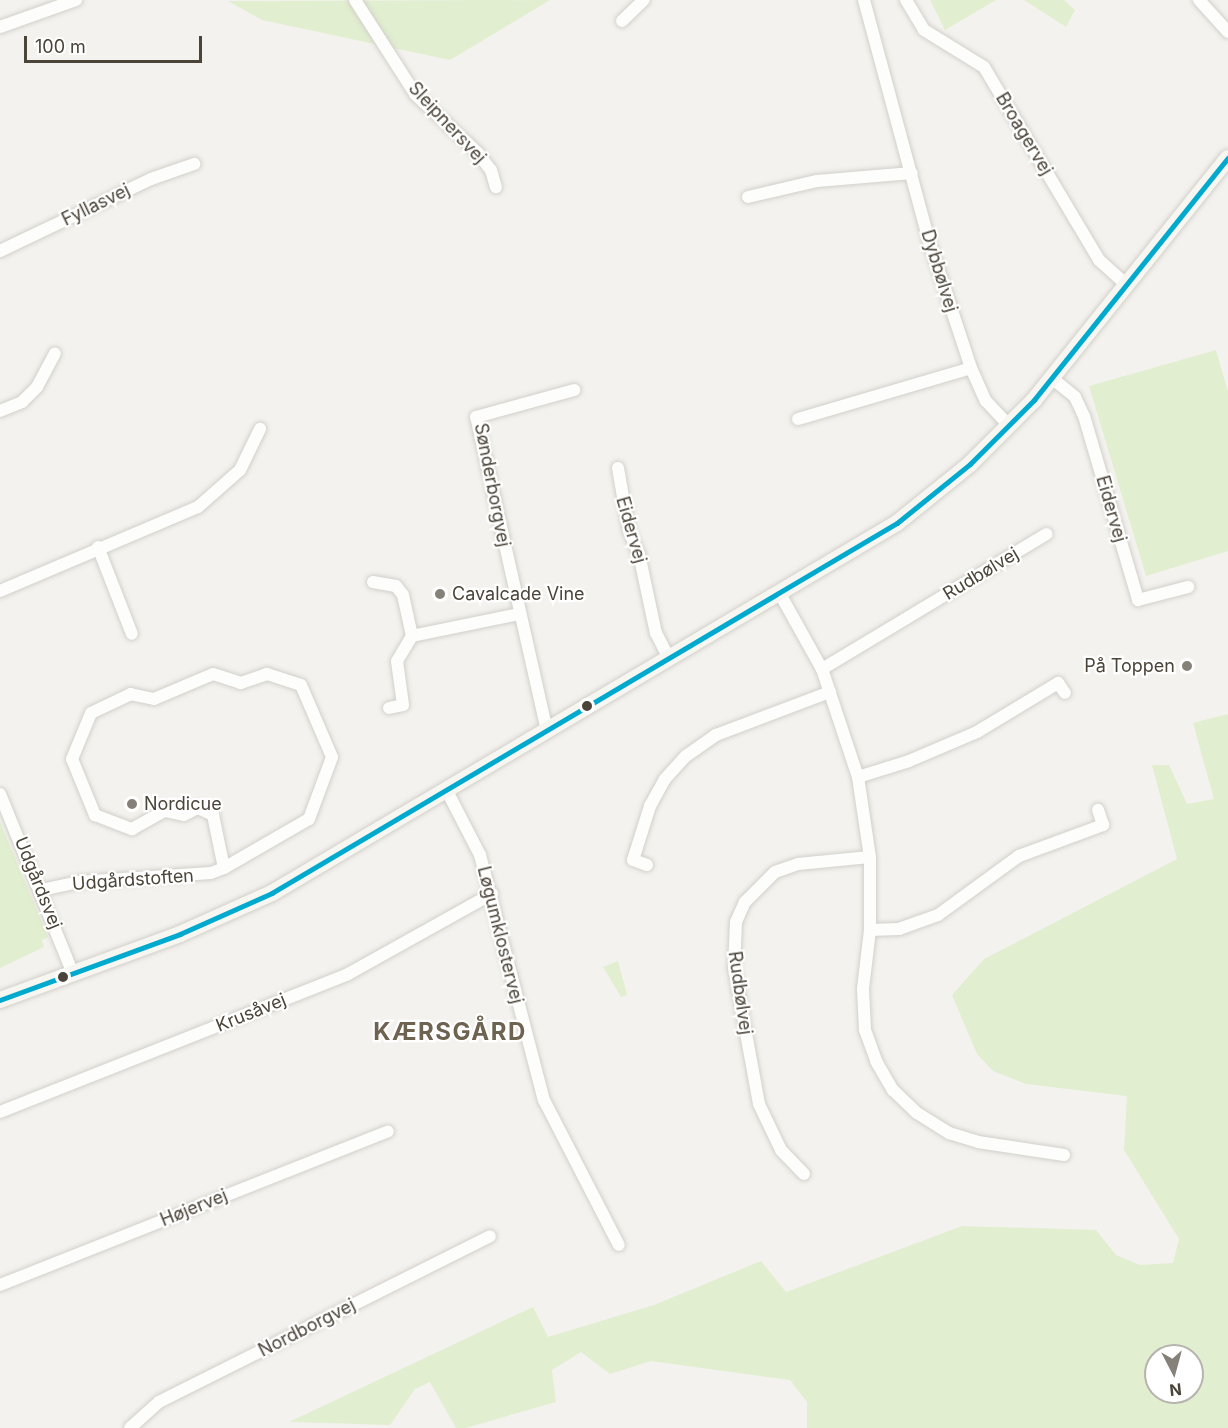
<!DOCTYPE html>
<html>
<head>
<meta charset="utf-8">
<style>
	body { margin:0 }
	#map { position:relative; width:1228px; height:1428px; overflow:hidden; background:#f4f2ee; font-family:Inter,sans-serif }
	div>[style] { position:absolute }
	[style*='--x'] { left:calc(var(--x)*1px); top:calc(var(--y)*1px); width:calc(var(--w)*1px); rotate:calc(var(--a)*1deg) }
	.green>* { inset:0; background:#e1eecf }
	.roads { filter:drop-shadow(0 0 2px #d2d0cb) drop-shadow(0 0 2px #d2d0cb) }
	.street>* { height:12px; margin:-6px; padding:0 6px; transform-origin:6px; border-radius:6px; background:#fdfdfc }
	.secondary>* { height:16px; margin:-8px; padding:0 8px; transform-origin:8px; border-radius:8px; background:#f7f6f1 }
	.bus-1>* { height:4.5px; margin:-2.25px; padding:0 2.25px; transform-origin:2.25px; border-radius:2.25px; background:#00a9ce }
	.dots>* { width:16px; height:16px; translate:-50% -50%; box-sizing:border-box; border:3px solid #fff; border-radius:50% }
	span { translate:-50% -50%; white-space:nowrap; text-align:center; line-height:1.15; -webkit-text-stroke:4.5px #fff; paint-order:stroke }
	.street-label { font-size:18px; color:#4b4439 }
	.poi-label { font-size:18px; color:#4b4439 }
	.left { translate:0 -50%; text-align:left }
	.right { translate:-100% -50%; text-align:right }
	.district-label { font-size:24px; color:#6e6250; font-weight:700; letter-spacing:1.5px }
	.north { position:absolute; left:1144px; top:1344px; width:60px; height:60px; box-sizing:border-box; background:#fff; border:2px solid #b7b4b0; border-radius:50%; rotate:174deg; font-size:16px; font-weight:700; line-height:24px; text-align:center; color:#4b4439 }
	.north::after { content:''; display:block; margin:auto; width:21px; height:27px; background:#868178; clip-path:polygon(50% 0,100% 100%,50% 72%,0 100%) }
	.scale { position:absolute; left:24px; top:36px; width:178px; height:27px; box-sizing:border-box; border:3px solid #4b4439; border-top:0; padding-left:8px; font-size:18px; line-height:21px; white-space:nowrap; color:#4b4439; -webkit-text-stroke:4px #fff; paint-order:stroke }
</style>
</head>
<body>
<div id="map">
	<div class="green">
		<div style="clip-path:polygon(550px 0,450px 60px,262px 20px,228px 1px)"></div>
		<div style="clip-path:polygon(930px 0,996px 0,945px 30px)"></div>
		<div style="clip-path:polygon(1024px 0,1064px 0,1075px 10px,1066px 27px)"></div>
		<div style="clip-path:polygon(1216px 350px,1228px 392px,1228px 551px,1146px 576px,1089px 386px)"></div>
		<div style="clip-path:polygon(evenodd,1228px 714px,1228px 1428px,807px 1428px,807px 1402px,790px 1380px,651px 1361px,610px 1374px,581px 1352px,552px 1370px,556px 1402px,466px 1428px,456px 1428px,430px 1382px,415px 1389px,390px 1425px,289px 1422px,533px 1307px,548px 1337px,654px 1305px,761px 1261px,786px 1292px,962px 1226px,1096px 1230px,1116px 1255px,1140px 1265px,1173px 1263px,1179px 1239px,1124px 1150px,1127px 1096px,1026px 1084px,993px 1071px,977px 1054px,952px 995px,984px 959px,1177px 859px,1152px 765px,1169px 765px,1187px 804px,1214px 799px,1193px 723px,1228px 714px,1156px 1356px,1192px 1356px,1192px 1392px,1156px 1392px,1156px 1356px)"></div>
		<div style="clip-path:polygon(0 822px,48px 937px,42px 940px,44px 947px,0 968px)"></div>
		<div style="clip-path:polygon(618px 961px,627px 995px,621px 997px,603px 967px)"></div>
	</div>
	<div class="roads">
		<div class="street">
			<div style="--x:355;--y:0;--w:112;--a:57.4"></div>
			<div style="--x:415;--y:94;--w:86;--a:43.1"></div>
			<div style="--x:478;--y:153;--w:21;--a:53"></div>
			<div style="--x:491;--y:170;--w:18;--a:74"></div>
			<div style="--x:864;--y:0;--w:250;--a:74.9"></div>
			<div style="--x:929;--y:241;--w:134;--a:71.7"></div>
			<div style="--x:971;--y:368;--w:36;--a:66"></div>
			<div style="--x:986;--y:401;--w:34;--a:47"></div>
			<div style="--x:906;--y:0;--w:35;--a:59"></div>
			<div style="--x:924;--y:30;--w:70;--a:31.7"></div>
			<div style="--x:984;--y:67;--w:225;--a:59.2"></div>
			<div style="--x:1099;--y:260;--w:38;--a:42"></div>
			<div style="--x:1199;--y:0;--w:43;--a:47.8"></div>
			<div style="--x:622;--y:21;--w:30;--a:-44"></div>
			<div style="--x:0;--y:27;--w:81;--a:-19.6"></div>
			<div style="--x:748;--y:197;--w:71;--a:-13.1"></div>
			<div style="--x:817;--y:181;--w:95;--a:-4.8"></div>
			<div style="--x:0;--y:251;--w:167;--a:-25.5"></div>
			<div style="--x:151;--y:179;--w:46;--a:-19.2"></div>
			<div style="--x:1053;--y:379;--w:28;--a:39"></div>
			<div style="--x:1075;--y:397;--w:21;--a:65"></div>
			<div style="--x:1084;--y:416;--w:192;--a:73.6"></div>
			<div style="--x:1138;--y:600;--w:52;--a:-14.6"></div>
			<div style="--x:0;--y:411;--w:24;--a:-22"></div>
			<div style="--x:22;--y:402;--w:21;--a:-45"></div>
			<div style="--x:37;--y:387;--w:38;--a:-62"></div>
			<div style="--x:798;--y:419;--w:180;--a:-16.4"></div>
			<div style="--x:618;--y:468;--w:64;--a:80.1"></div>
			<div style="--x:629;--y:531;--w:25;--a:67"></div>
			<div style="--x:639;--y:554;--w:81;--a:77.9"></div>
			<div style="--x:656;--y:633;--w:29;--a:63"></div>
			<div style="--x:98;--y:547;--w:93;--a:68.7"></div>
			<div style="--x:373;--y:582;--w:23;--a:10"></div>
			<div style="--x:396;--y:586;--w:11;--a:52"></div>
			<div style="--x:403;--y:595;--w:42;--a:77.6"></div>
			<div style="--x:0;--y:591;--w:215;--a:-23"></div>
			<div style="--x:198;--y:507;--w:56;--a:-41.4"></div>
			<div style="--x:240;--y:470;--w:46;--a:-64"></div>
			<div style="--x:780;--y:594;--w:86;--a:60.8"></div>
			<div style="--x:822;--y:669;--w:114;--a:71.6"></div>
			<div style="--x:858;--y:777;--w:81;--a:81.5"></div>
			<div style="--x:870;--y:857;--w:73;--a:90"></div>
			<div style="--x:870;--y:930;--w:59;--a:96.8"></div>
			<div style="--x:863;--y:989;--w:41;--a:87.2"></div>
			<div style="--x:865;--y:1030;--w:33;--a:70"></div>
			<div style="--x:876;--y:1061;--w:34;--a:60"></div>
			<div style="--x:893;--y:1090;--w:33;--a:44"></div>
			<div style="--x:917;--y:1113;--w:38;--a:32"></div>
			<div style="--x:949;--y:1133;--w:30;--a:17"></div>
			<div style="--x:978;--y:1142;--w:87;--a:8.6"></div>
			<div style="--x:822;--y:669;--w:262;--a:-31"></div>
			<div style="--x:389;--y:708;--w:14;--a:-12"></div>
			<div style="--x:403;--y:705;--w:44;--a:-97.8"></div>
			<div style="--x:397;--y:661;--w:29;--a:-59"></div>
			<div style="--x:412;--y:636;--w:109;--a:-11.6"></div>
			<div style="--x:547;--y:731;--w:322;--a:-102.7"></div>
			<div style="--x:476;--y:417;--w:102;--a:-15.4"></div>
			<div style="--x:858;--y:777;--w:53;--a:-17.4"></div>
			<div style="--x:909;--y:761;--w:74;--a:-23.1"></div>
			<div style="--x:977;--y:732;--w:95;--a:-31.2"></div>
			<div style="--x:1058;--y:683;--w:12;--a:55"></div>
			<div style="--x:447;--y:791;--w:72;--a:62.7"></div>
			<div style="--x:480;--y:855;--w:253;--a:75.4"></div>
			<div style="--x:544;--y:1100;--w:163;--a:62.7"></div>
			<div style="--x:0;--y:794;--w:194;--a:67.9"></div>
			<div style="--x:647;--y:865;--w:15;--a:-160"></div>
			<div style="--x:633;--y:860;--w:57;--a:-72.5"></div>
			<div style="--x:650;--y:806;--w:31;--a:-61"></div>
			<div style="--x:665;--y:779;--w:31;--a:-48"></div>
			<div style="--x:686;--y:756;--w:37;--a:-35"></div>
			<div style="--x:716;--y:735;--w:122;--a:-20.7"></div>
			<div style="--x:41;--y:890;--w:38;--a:-12"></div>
			<div style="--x:78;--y:882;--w:133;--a:-3.9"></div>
			<div style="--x:211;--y:873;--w:14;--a:-21"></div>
			<div style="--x:224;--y:868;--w:98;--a:-30"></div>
			<div style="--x:309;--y:819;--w:66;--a:-69.6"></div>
			<div style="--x:332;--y:757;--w:78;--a:-113.3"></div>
			<div style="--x:301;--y:685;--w:36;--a:-162"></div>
			<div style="--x:267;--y:674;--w:28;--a:161"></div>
			<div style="--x:241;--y:683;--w:29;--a:-162"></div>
			<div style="--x:213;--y:674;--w:64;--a:157"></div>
			<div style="--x:154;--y:699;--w:24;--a:-168"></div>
			<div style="--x:131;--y:694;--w:44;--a:154.6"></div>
			<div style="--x:91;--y:713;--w:50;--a:112.4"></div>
			<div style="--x:72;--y:759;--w:61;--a:67.7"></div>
			<div style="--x:95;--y:815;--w:40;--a:21"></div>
			<div style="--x:132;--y:829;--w:38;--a:-29"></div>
			<div style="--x:165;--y:811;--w:19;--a:12"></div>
			<div style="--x:184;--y:815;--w:16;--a:-27"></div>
			<div style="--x:198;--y:808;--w:17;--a:25"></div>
			<div style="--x:213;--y:815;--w:54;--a:78.3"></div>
			<div style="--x:870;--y:930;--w:29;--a:-2"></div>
			<div style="--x:899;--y:929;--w:41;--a:-19.7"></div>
			<div style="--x:938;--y:915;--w:100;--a:-36.1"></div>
			<div style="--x:1019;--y:856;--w:90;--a:-20.3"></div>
			<div style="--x:1103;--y:825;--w:16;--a:-108"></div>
			<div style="--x:0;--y:1112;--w:374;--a:-21.6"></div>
			<div style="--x:348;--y:974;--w:165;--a:-29.1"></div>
			<div style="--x:804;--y:1174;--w:33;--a:-134"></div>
			<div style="--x:781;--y:1150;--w:51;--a:-115.6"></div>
			<div style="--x:759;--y:1104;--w:138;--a:-100.4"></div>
			<div style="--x:734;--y:968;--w:46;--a:-87.5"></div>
			<div style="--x:736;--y:922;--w:22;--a:-66"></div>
			<div style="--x:745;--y:902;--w:42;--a:-45"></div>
			<div style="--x:775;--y:872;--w:24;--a:-19"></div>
			<div style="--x:798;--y:864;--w:72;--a:-5.6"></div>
			<div style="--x:0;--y:1285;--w:417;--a:-21.6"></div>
			<div style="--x:130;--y:1428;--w:39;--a:-42"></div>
			<div style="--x:159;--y:1402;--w:370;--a:-26.6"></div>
		</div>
		<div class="secondary">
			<div style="--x:0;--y:1000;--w:192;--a:-20.1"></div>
			<div style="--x:180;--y:934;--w:101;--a:-24"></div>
			<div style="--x:272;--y:893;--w:726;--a:-30.63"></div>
			<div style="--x:897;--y:523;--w:94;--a:-38.9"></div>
			<div style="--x:970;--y:464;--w:91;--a:-45"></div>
			<div style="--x:1034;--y:400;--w:310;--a:-51.3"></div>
		</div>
	</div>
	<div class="bus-1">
		<div style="--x:0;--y:1000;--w:192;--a:-20.1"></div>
		<div style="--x:180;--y:934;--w:101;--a:-24"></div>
		<div style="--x:272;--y:893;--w:726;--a:-30.63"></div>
		<div style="--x:897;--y:523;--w:94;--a:-38.9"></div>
		<div style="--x:970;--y:464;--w:91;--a:-45"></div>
		<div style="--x:1034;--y:400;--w:310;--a:-51.3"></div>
	</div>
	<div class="dots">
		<div style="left:440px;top:594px;background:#868178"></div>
		<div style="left:1187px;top:666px;background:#868178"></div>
		<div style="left:587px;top:706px;background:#4b4439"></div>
		<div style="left:132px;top:804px;background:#868178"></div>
		<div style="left:63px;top:977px;background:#4b4439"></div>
	</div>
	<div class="street-label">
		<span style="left:447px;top:123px;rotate:47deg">Sleipnersvej</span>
		<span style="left:1024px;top:134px;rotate:59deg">Broagervej</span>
		<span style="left:96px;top:205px;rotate:-26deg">Fyllasvej</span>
		<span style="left:939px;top:271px;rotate:73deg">Dybbølvej</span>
		<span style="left:492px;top:485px;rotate:79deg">Sønderborgvej</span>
		<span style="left:1111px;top:509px;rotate:74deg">Eidervej</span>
		<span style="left:631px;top:530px;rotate:74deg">Eidervej</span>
		<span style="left:981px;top:574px;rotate:-31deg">Rudbølvej</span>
		<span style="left:133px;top:880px;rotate:-4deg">Udgårdstoften</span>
		<span style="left:38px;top:883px;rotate:68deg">Udgårdsvej</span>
		<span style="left:500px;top:935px;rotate:76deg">Løgumklostervej</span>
		<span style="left:740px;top:993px;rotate:82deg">Rudbølvej</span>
		<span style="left:251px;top:1013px;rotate:-22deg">Krusåvej</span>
		<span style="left:194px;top:1208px;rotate:-22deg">Højervej</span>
		<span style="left:307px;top:1328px;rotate:-27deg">Nordborgvej</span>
	</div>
	<div class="poi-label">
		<span class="left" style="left:452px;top:594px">Cavalcade Vine</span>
		<span class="right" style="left:1175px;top:666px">På Toppen</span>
		<span class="left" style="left:144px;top:804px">Nordicue</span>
	</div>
	<div class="district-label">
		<span style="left:450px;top:1032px">KÆRSGÅRD</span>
	</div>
	<div class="north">N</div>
	<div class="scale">100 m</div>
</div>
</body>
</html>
